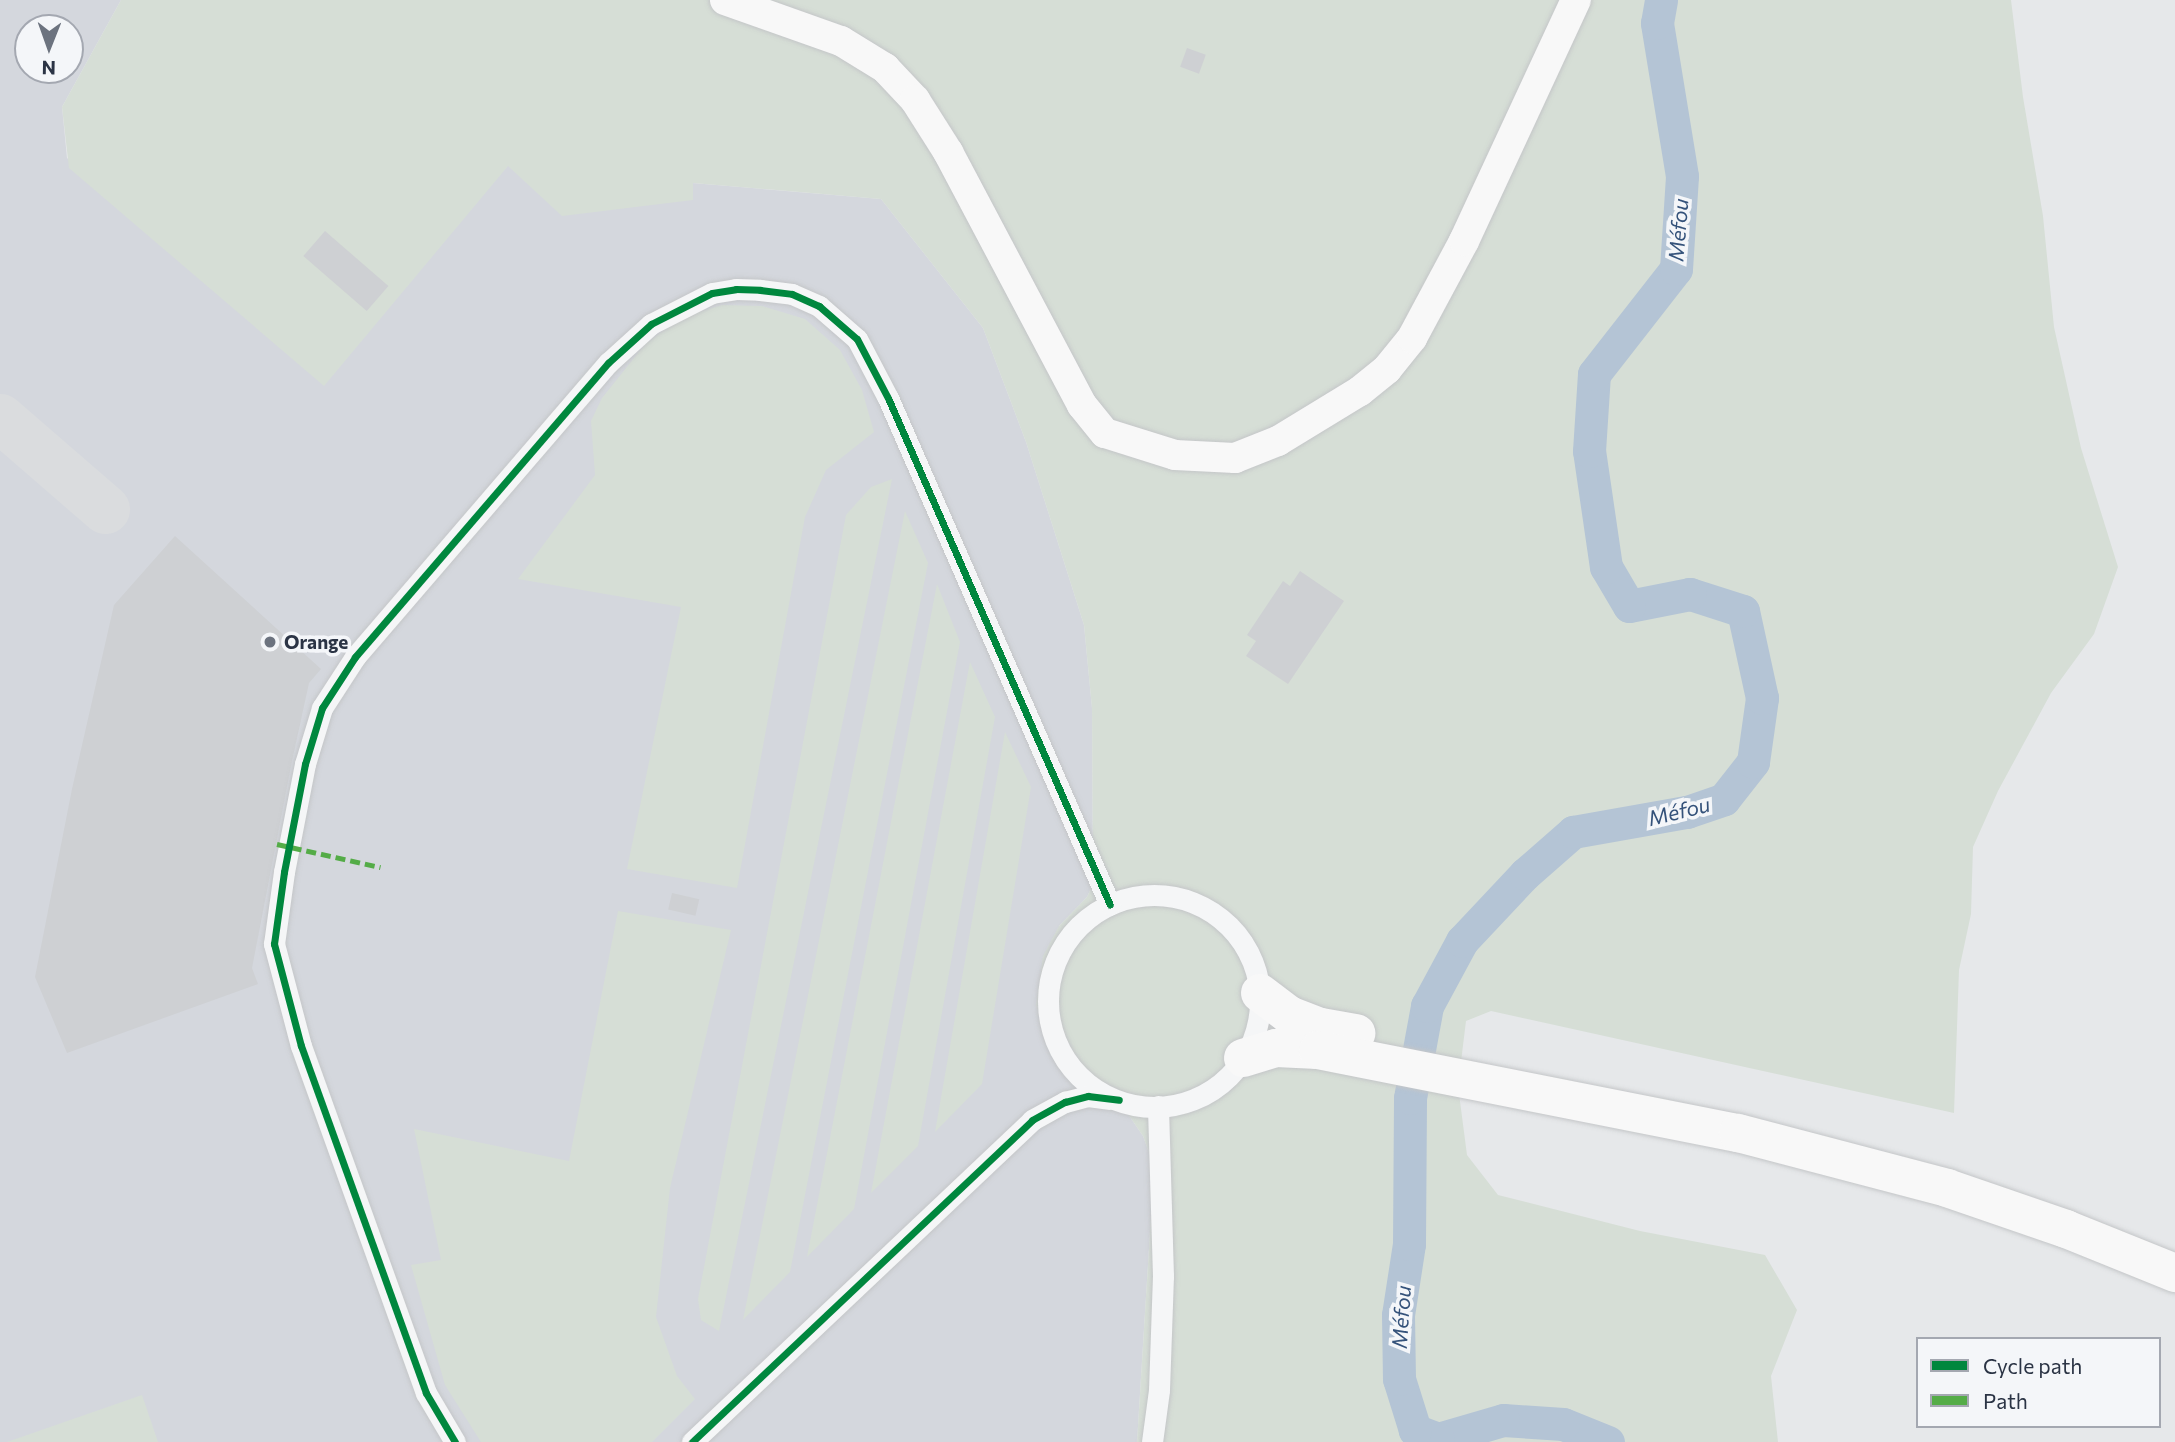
<!DOCTYPE html>
<html>
<head>
<meta charset="utf-8">
<style>
	body { margin:0 }
	#map { position:relative; width:2175px; height:1442px; overflow:hidden; background:#e6e8ea; font-family:Commissioner,sans-serif }
	div>[style] { position:absolute }
	[style*='--x'] { left:calc(var(--x)*1px); top:calc(var(--y)*1px); width:calc(var(--w)*1px); rotate:calc(var(--a)*1deg) }
	.built>* { inset:0; background:#d4d7dd }
	.green>* { inset:0; background:#d6ded6 }
	.river>* { height:33px; margin:-16.5px; padding:0 16.5px; transform-origin:16.5px; border-radius:16.5px; background:#b4c4d5 }
	.taxiway>* { height:49px; margin:-24.5px; padding:0 24.5px; transform-origin:24.5px; border-radius:24.5px; background:#dadcde }
	.building>* { inset:0; background:#ced0d3; transform-origin:0 0 }
	.roads { filter:drop-shadow(0 0 2px #c4c6c8) drop-shadow(0 0 2px #c4c6c8) }
	.street>* { height:21px; margin:-10.5px; padding:0 10.5px; transform-origin:10.5px; border-radius:10.5px; background:#f5f6f7 }
	.street>.ring { margin:-10.5px; padding:0; box-sizing:content-box; background:none; border:21px solid #f5f6f7; border-radius:50% }
	.secondary>* { height:30px; margin:-15px; padding:0 15px; transform-origin:15px; border-radius:15px; background:#f8f8f8 }
	.highway>* { height:38px; margin:-19px; padding:0 19px; transform-origin:19px; border-radius:19px; background:#f8f8f8 }
	.quiet>* { height:5px; margin-top:-2.5px; transform-origin:0; background:repeating-linear-gradient(90deg,#54ac47 0 10px,transparent 0 15px) }
	.cycleway>* { height:7px; margin:-3.5px; padding:0 3.5px; transform-origin:3.5px; border-radius:3.5px; background:#00873e }
	.dots>* { width:19px; height:19px; translate:-50% -50%; box-sizing:border-box; border:4px solid #f4f6f9; border-radius:50% }
	span { translate:-50% -50%; white-space:nowrap; text-align:center; line-height:1.15; -webkit-text-stroke:7px #f4f6f9; paint-order:stroke }
	.poi-label { font-size:19px; color:#2b3445; font-weight:700 }
	.left { translate:0 -50%; text-align:left }
	.water-label { font-size:21px; color:#34527a; font-style:italic }
	.legend { position:absolute; left:1916px; top:1337px; width:245px; height:91px; box-sizing:border-box; background:#f4f6f9; border:2px solid #a4a8b1; margin:0; padding:9px 12px; list-style:none; font-size:21px; color:#2b3445 }
	.legend li { display:flex; align-items:center; gap:14px; height:35px }
	.legend b { width:35px; border:2px solid #a4a8b1 }
	.north { position:absolute; left:14px; top:14px; width:70px; height:70px; box-sizing:border-box; background:#f4f6f9; border:2px solid #a4a8b1; border-radius:50%; rotate:181deg; font-size:19px; font-weight:700; line-height:28px; text-align:center; color:#2b3445 }
	.north::after { content:''; display:block; margin:auto; width:24px; height:32px; background:#6c737f; clip-path:polygon(50% 0,100% 100%,50% 72%,0 100%) }
</style>
</head>
<body>
<div id="map">
	<div class="built">
		<div style="clip-path:polygon(evenodd,0 0,121px 0,62px 107px,67px 158px,324px 385px,508px 165px,693px 200px,692px 183px,881px 199px,983px 328px,1026px 442px,1084px 625px,1092px 708px,1093px 884px,1087px 897px,1059px 926px,1101px 1099px,1128px 1114px,1143px 1136px,1152px 1161px,1153px 1183px,1137px 1442px,0 1442px,0 0,28px 28px,70px 28px,70px 70px,28px 70px,28px 28px)"></div>
	</div>
	<div class="green">
		<div style="clip-path:polygon(121px 0,2011px 0,2023px 97px,2043px 216px,2054px 327px,2081px 448px,2118px 567px,2094px 634px,2051px 693px,1998px 791px,1973px 847px,1971px 914px,1959px 970px,1954px 1113px,1491px 1011px,1466px 1021px,1458px 1086px,1467px 1155px,1498px 1195px,1640px 1231px,1765px 1255px,1797px 1310px,1771px 1376px,1778px 1442px,1137px 1442px,1153px 1183px,1152px 1161px,1143px 1136px,1128px 1114px,1101px 1099px,1062px 1065px,1050px 1048px,1036px 1005px,1043px 956px,1059px 926px,1087px 897px,1093px 884px,1092px 708px,1084px 625px,1026px 442px,983px 328px,881px 199px,693px 183px,693px 200px,562px 216px,508px 166px,324px 386px,69px 168px,62px 107px)"></div>
		<div style="clip-path:polygon(722px 305px,762px 306px,805px 319px,840px 350px,862px 390px,874px 432px,826px 470px,805px 517px,737px 888px,627px 869px,681px 607px,518px 579px,595px 475px,591px 421px,602px 398px,646px 343px,685px 316px)"></div>
		<div style="clip-path:polygon(892px 479px,719px 1331px,701px 1320px,698px 1299px,846px 515px,871px 487px)"></div>
		<div style="clip-path:polygon(905px 511px,928px 563px,790px 1272px,743px 1320px)"></div>
		<div style="clip-path:polygon(937px 584px,960px 642px,854px 1209px,807px 1257px)"></div>
		<div style="clip-path:polygon(970px 662px,995px 717px,918px 1146px,871px 1193px)"></div>
		<div style="clip-path:polygon(1005px 732px,1031px 787px,982px 1084px,935px 1132px)"></div>
		<div style="clip-path:polygon(618px 911px,731px 930px,670px 1188px,656px 1317px,677px 1376px,695px 1399px,652px 1442px,481px 1442px,445px 1385px,411px 1265px,441px 1260px,414px 1129px,569px 1161px)"></div>
		<div style="clip-path:polygon(142px 1395px,158px 1442px,7px 1442px)"></div>
	</div>
	<div class="river">
		<div style="--x:1608;--y:1442;--w:48;--a:-158.2"></div>
		<div style="--x:1563;--y:1424;--w:60;--a:-176.2"></div>
		<div style="--x:1503;--y:1420;--w:68;--a:163.7"></div>
		<div style="--x:1438;--y:1439;--w:25;--a:-159"></div>
		<div style="--x:1415;--y:1430;--w:53;--a:-107.4"></div>
		<div style="--x:1399;--y:1379;--w:64;--a:-90.9"></div>
		<div style="--x:1398;--y:1315;--w:72;--a:-81.2"></div>
		<div style="--x:1409;--y:1244;--w:146;--a:-89.6"></div>
		<div style="--x:1410;--y:1098;--w:94;--a:-79.5"></div>
		<div style="--x:1427;--y:1006;--w:74;--a:-61.7"></div>
		<div style="--x:1462;--y:941;--w:92;--a:-46.8"></div>
		<div style="--x:1525;--y:874;--w:64;--a:-41.2"></div>
		<div style="--x:1573;--y:832;--w:116;--a:-10"></div>
		<div style="--x:1687;--y:812;--w:39;--a:-19"></div>
		<div style="--x:1724;--y:799;--w:47;--a:-51.9"></div>
		<div style="--x:1753;--y:762;--w:65;--a:-82"></div>
		<div style="--x:1762;--y:698;--w:89;--a:-102.3"></div>
		<div style="--x:1743;--y:611;--w:56;--a:-162.2"></div>
		<div style="--x:1690;--y:594;--w:62;--a:168.9"></div>
		<div style="--x:1629;--y:606;--w:45;--a:-120.5"></div>
		<div style="--x:1606;--y:567;--w:117;--a:-98.3"></div>
		<div style="--x:1589;--y:451;--w:77;--a:-86.3"></div>
		<div style="--x:1594;--y:374;--w:133;--a:-52"></div>
		<div style="--x:1676;--y:269;--w:93;--a:-86.3"></div>
		<div style="--x:1682;--y:176;--w:155;--a:-99.3"></div>
		<div style="--x:1657;--y:23;--w:23;--a:-80"></div>
	</div>
	<div class="taxiway">
		<div style="--x:0;--y:418;--w:139;--a:40.9"></div>
	</div>
	<div class="building">
		<div style="left:1187px;top:48px;width:20px;height:20px;rotate:20deg"></div>
		<div style="left:325px;top:231px;width:84px;height:33px;rotate:41deg"></div>
		<div style="clip-path:polygon(175px 536px,321px 669px,309px 683px,292px 761px,252px 968px,258px 984px,67px 1053px,35px 977px,72px 789px,114px 605px)"></div>
		<div style="clip-path:polygon(1300px 571px,1344px 601px,1288px 684px,1246px 656px,1256px 641px,1247px 635px,1283px 581px,1290px 586px)"></div>
		<div style="left:672px;top:893px;width:28px;height:17px;rotate:13deg"></div>
	</div>
	<div class="roads">
		<div class="street">
			<div class="ring" style="left:1048px;top:895px;width:191px;height:191px"></div>
			<div style="--x:455;--y:1442;--w:57;--a:-120.6"></div>
			<div style="--x:426;--y:1393;--w:369;--a:-109.8"></div>
			<div style="--x:301;--y:1046;--w:106;--a:-104.8"></div>
			<div style="--x:274;--y:944;--w:73;--a:-82.1"></div>
			<div style="--x:284;--y:872;--w:110;--a:-79"></div>
			<div style="--x:305;--y:764;--w:59;--a:-73.1"></div>
			<div style="--x:322;--y:708;--w:61;--a:-57.1"></div>
			<div style="--x:355;--y:657;--w:388;--a:-49.3"></div>
			<div style="--x:608;--y:363;--w:58;--a:-42.2"></div>
			<div style="--x:651;--y:324;--w:68;--a:-26.9"></div>
			<div style="--x:712;--y:293;--w:24;--a:-9"></div>
			<div style="--x:736;--y:289;--w:24;--a:2"></div>
			<div style="--x:760;--y:290;--w:32;--a:7"></div>
			<div style="--x:792;--y:294;--w:30;--a:24"></div>
			<div style="--x:819;--y:306;--w:50;--a:41"></div>
			<div style="--x:857;--y:339;--w:67;--a:62.3"></div>
			<div style="--x:888;--y:398;--w:553;--a:66.35"></div>
			<div style="--x:692;--y:1442;--w:468;--a:-43.4"></div>
			<div style="--x:1032;--y:1120;--w:38;--a:-29"></div>
			<div style="--x:1065;--y:1102;--w:24;--a:-15"></div>
			<div style="--x:1088;--y:1096;--w:21;--a:8"></div>
			<div style="--x:1152;--y:1442;--w:52;--a:-82.3"></div>
			<div style="--x:1159;--y:1390;--w:114;--a:-88"></div>
			<div style="--x:1163;--y:1276;--w:170;--a:-91.7"></div>
		</div>
		<div class="secondary">
			<div style="--x:725;--y:0;--w:123;--a:19.5"></div>
			<div style="--x:841;--y:41;--w:52;--a:31.5"></div>
			<div style="--x:885;--y:68;--w:44;--a:46.8"></div>
			<div style="--x:915;--y:100;--w:62;--a:57.6"></div>
			<div style="--x:948;--y:152;--w:286;--a:62.1"></div>
			<div style="--x:1082;--y:405;--w:36;--a:51"></div>
			<div style="--x:1105;--y:433;--w:73;--a:17.4"></div>
			<div style="--x:1175;--y:455;--w:60;--a:2.9"></div>
			<div style="--x:1235;--y:458;--w:46;--a:-21.6"></div>
			<div style="--x:1278;--y:441;--w:96;--a:-31.4"></div>
			<div style="--x:1360;--y:391;--w:35;--a:-39"></div>
			<div style="--x:1387;--y:369;--w:40;--a:-51"></div>
			<div style="--x:1412;--y:338;--w:110;--a:-61.8"></div>
			<div style="--x:1464;--y:241;--w:266;--a:-65.1"></div>
		</div>
		<div class="highway">
			<div style="--x:1260;--y:993;--w:36;--a:37"></div>
			<div style="--x:1289;--y:1015;--w:34;--a:21"></div>
			<div style="--x:1321;--y:1027;--w:36;--a:10"></div>
			<div style="--x:1243;--y:1058;--w:34;--a:-17"></div>
			<div style="--x:1276;--y:1048;--w:42;--a:2.7"></div>
			<div style="--x:1318;--y:1050;--w:428;--a:11.2"></div>
			<div style="--x:1738;--y:1133;--w:216;--a:14.7"></div>
			<div style="--x:1947;--y:1188;--w:126;--a:19"></div>
			<div style="--x:2066;--y:1229;--w:118;--a:22"></div>
		</div>
	</div>
	<div class="quiet">
		<div style="--x:277;--y:844;--w:106;--a:12.6"></div>
	</div>
	<div class="cycleway">
		<div style="--x:455;--y:1442;--w:57;--a:-120.6"></div>
		<div style="--x:426;--y:1393;--w:369;--a:-109.8"></div>
		<div style="--x:301;--y:1046;--w:106;--a:-104.8"></div>
		<div style="--x:274;--y:944;--w:73;--a:-82.1"></div>
		<div style="--x:284;--y:872;--w:110;--a:-79"></div>
		<div style="--x:305;--y:764;--w:59;--a:-73.1"></div>
		<div style="--x:322;--y:708;--w:61;--a:-57.1"></div>
		<div style="--x:355;--y:657;--w:388;--a:-49.3"></div>
		<div style="--x:608;--y:363;--w:58;--a:-42.2"></div>
		<div style="--x:651;--y:324;--w:68;--a:-26.9"></div>
		<div style="--x:712;--y:293;--w:24;--a:-9"></div>
		<div style="--x:736;--y:289;--w:24;--a:2"></div>
		<div style="--x:760;--y:290;--w:32;--a:7"></div>
		<div style="--x:792;--y:294;--w:30;--a:24"></div>
		<div style="--x:819;--y:306;--w:50;--a:41"></div>
		<div style="--x:857;--y:339;--w:67;--a:62.3"></div>
		<div style="--x:888;--y:398;--w:553;--a:66.35"></div>
		<div style="--x:692;--y:1442;--w:468;--a:-43.4"></div>
		<div style="--x:1032;--y:1120;--w:38;--a:-29"></div>
		<div style="--x:1065;--y:1102;--w:24;--a:-15"></div>
		<div style="--x:1088;--y:1096;--w:31;--a:7"></div>
	</div>
	<div class="dots">
		<div style="left:270px;top:642px;background:#6c737f"></div>
	</div>
	<div class="poi-label">
		<span class="left" style="left:284px;top:642px">Orange</span>
	</div>
	<div class="water-label">
		<span style="left:1678px;top:230px;rotate:-85deg">Méfou</span>
		<span style="left:1679px;top:811px;rotate:-14deg">Méfou</span>
		<span style="left:1401px;top:1317px;rotate:-86deg">Méfou</span>
	</div>
	<ul class="legend">
	<li><b style="height:9px;background:#00873e"></b>Cycle path</li>
	<li><b style="height:9px;background:#54ac47"></b>Path</li>
	</ul>
	<div class="north">N</div>
</div>
</body>
</html>
